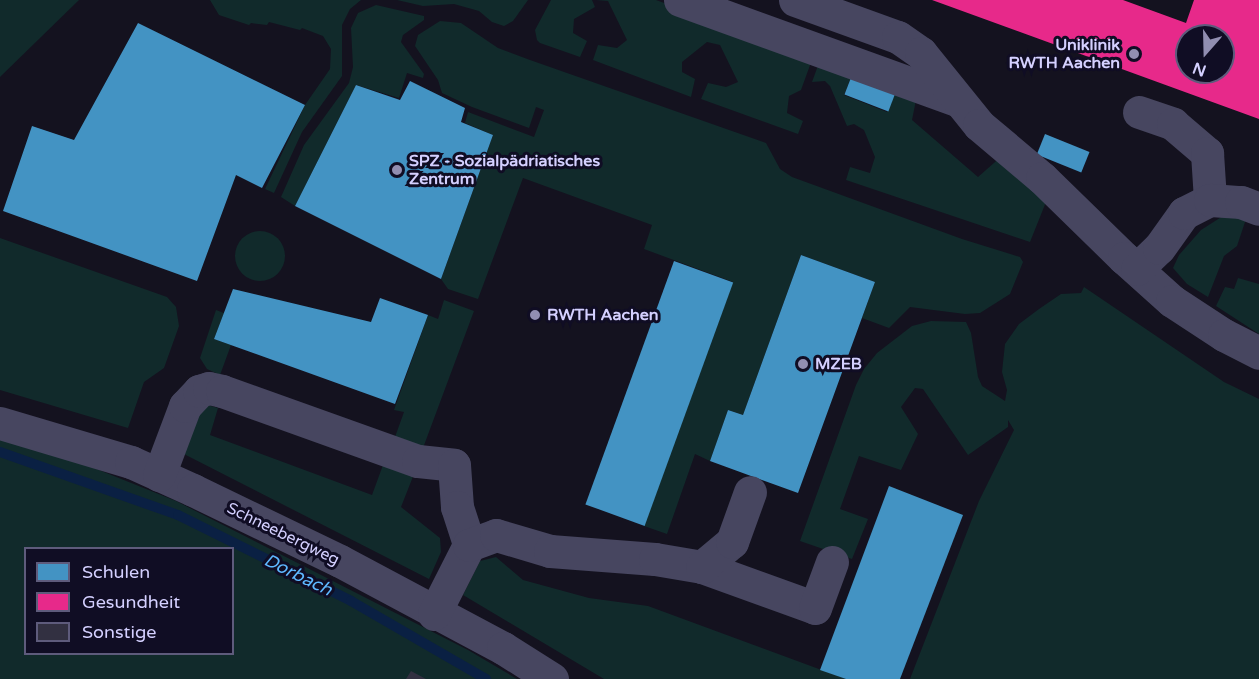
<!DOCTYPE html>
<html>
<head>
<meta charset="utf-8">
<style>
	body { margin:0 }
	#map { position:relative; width:1259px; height:679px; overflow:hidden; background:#14121f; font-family:"Varela Round",sans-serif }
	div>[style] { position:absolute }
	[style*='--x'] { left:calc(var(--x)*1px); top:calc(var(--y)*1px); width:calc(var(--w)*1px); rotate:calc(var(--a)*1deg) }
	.green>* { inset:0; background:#112a2b }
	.round { border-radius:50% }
	.schools>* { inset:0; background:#4393c3; transform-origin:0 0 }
	.health>* { inset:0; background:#e7298a }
	.stream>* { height:10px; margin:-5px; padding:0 5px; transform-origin:5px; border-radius:5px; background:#0a2043 }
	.building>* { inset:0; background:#323041 }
	.minor>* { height:33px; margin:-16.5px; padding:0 16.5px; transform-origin:16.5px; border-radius:16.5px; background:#474660 }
	.dots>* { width:16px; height:16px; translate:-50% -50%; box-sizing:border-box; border:3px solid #100d24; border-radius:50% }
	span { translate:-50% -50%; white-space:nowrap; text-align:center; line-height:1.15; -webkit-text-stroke:6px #100d24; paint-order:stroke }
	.poi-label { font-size:16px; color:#d4d0ff; font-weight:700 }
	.right { translate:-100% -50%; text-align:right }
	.left { translate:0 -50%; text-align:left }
	.street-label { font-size:16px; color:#d4d0ff }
	.water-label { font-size:18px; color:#5eb8ff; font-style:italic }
	.legend { position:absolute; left:24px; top:547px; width:210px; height:108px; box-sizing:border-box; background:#100d24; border:2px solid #5e5b7c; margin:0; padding:8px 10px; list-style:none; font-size:18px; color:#d4d0ff }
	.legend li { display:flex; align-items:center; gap:12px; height:30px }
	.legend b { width:30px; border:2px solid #5e5b7c }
	.north { position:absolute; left:1175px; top:24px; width:60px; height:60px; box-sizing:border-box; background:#100d24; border:2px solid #5e5b7c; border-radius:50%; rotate:200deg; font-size:16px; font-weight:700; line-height:24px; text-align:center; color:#d4d0ff }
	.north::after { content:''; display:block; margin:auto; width:21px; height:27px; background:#918eb1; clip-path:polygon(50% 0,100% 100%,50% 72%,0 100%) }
</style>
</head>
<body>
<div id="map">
	<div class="green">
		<div style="clip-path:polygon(0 0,79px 0,0 77px)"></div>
		<div style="clip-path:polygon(210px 0,361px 0,350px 9px,342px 25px,342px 76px,302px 132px,274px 193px,265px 189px,305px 105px,330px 69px,331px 49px,323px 36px,302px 28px,300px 30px,269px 22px,267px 25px,251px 23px,249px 25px,219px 15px)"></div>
		<div style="clip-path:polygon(397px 0,528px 0,513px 21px,504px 26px,492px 22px,479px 11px,454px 4px,423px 6px)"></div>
		<div style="clip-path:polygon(551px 0,592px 0,595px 7px,574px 19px,573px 33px,587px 41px,580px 57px,540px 43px,537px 40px,535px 30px)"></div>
		<div style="clip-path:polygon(596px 0,656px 0,813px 57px,801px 90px,789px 96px,787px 113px,803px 121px,798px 134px,701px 99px,708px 83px,726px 87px,738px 82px,720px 45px,707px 42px,682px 62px,682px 72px,695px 79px,691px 97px,593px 60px,598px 45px,617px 48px,627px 40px,608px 1px)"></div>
		<div style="clip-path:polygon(376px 5px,424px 16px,424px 20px,403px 35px,401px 42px,424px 74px,423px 78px,407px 73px,399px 98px,356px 85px,295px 206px,281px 197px,304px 145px,349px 83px,353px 67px,351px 28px,358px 13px)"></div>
		<div style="clip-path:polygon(440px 21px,461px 23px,498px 48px,530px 60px,766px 143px,780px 169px,792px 177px,962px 239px,1020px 257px,1023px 262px,1010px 294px,980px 313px,965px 314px,910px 307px,889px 328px,862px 318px,875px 282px,801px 255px,743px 415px,728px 410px,710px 461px,695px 454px,667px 534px,644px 526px,733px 282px,644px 249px,652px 225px,523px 178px,478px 299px,448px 289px,441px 279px,493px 135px,465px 123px,468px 112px,534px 137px,544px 110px,536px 107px,529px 128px,472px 107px,442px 93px,438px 80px,415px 46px,418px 35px)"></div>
		<div style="clip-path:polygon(820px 60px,852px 75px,844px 95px,887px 112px,897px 89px,917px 95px,912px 120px,978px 177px,1003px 155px,1048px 197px,1030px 242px,846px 180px,850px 167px,870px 173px,875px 157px,864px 130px,854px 124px,847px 126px,830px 86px,825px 81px,812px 82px)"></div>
		<div style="clip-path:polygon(1226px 214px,1247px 216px,1237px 246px,1224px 256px,1208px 297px,1187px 284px,1173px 268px,1179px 255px,1201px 230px)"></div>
		<div class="round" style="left:235px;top:231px;width:50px;height:50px"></div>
		<div style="clip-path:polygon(0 238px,167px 297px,176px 307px,179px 326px,164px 368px,144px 382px,128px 428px,0 390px)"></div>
		<div style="clip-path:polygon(1238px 278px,1259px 284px,1259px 334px,1216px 306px,1225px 287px,1234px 289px)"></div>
		<div style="clip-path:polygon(1084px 287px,1224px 382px,1259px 399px,1259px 679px,910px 679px,979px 501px,1014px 430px,1008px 420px,1008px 427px,968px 455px,923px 389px,915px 388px,901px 407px,918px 434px,901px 470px,859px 456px,840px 509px,868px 519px,852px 559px,800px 541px,856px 385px,864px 369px,877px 353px,912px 326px,931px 321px,966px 322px,971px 333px,978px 377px,982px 386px,1005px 401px,1007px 390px,1002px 372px,1005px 344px,1019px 324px,1039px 309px,1061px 294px,1081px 293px)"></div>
		<div style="clip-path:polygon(444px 300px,474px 311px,423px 448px,395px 437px,404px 412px,394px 410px,428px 315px,438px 319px)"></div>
		<div style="clip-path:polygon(216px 310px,224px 313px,214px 339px,231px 345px,220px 375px,207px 369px,200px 358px)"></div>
		<div style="clip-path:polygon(207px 405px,218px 408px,210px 435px,372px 495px,383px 465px,414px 474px,401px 507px,440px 538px,441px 552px,429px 579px,178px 451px,189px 417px)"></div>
		<div style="clip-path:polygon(evenodd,0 439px,89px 466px,176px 501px,468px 650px,517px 679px,0 679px,0 439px,26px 548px,232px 548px,232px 654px,26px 654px,26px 548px)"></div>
		<div style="clip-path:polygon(496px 557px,523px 580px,589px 598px,648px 606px,846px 679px,604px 679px,463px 595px,480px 561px)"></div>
	</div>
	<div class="schools">
		<div style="clip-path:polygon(138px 23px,305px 105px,262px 188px,236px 175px,197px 281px,3px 211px,32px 126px,74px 140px)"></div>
		<div style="left:852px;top:75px;width:47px;height:21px;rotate:21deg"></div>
		<div style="clip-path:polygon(410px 81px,465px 108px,461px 122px,493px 135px,441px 279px,295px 206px,356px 85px,400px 100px)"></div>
		<div style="left:1045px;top:134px;width:48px;height:22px;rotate:22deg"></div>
		<div style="clip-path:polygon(801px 255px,875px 282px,798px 493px,710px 461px,728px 410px,743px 415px)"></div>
		<div style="left:674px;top:261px;width:63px;height:259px;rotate:20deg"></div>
		<div style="clip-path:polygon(233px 289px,371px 322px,380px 298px,428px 315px,395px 404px,214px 339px)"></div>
		<div style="clip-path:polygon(889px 486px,963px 515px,900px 679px,846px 679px,820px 670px)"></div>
	</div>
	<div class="health">
		<div style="clip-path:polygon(evenodd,932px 0,1123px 0,1186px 23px,1194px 0,1259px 0,1259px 119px,932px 0,1187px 36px,1223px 36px,1223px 72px,1187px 72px,1187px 36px)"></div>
	</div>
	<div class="stream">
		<div style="--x:0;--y:452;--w:189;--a:19.5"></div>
		<div style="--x:178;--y:515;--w:193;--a:26.4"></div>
		<div style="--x:351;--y:601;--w:156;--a:30"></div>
	</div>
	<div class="building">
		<div style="clip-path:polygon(411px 671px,426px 679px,406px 679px)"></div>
	</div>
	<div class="minor">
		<div style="--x:680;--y:0;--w:294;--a:19.9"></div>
		<div style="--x:795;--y:0;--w:109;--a:19.8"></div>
		<div style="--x:898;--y:37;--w:28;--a:35"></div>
		<div style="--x:921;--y:53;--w:92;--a:51.1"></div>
		<div style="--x:979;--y:125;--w:82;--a:40.1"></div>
		<div style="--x:1042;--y:178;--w:115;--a:44.3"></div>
		<div style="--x:1124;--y:258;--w:64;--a:41.9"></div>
		<div style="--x:1172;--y:301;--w:62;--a:33.2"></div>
		<div style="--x:1224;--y:335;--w:39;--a:27"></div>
		<div style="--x:1139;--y:112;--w:36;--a:19"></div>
		<div style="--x:1173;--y:124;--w:45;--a:40.5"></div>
		<div style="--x:1207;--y:153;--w:47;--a:86.3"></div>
		<div style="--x:1137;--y:269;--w:30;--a:-44"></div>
		<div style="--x:1159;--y:248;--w:43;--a:-54.5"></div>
		<div style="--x:1184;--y:213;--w:29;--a:-27"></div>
		<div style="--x:1210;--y:200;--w:31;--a:4"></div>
		<div style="--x:1241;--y:202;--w:19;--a:21"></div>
		<div style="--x:0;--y:423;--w:137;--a:16.6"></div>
		<div style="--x:131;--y:462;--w:68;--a:24.3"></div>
		<div style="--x:193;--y:490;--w:163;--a:25.8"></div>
		<div style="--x:340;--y:561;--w:185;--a:28.1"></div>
		<div style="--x:503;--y:648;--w:58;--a:32.3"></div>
		<div style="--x:159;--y:475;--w:74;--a:-69.4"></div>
		<div style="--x:185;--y:406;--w:21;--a:-47"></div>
		<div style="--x:199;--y:391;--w:10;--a:-17"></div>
		<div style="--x:209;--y:388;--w:13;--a:13"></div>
		<div style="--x:222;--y:391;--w:208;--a:19.7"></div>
		<div style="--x:418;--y:461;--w:36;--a:6"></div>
		<div style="--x:454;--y:465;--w:42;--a:85.9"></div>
		<div style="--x:457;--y:507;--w:40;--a:72"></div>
		<div style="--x:702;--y:567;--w:120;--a:19.9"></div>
		<div style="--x:815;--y:608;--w:49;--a:-69.7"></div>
		<div style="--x:434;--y:614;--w:77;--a:-63.1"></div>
		<div style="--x:469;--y:545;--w:29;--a:-20"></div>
		<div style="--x:496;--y:535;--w:56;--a:16.5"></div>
		<div style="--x:550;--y:551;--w:105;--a:4.4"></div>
		<div style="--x:655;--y:559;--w:48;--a:9.7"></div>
		<div style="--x:702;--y:567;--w:39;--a:-40"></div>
		<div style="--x:732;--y:542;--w:53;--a:-70.2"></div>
	</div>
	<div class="dots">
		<div style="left:1134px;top:54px;background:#918eb1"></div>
		<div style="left:397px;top:170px;background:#918eb1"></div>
		<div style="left:535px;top:315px;background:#918eb1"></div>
		<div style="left:803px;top:364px;background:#918eb1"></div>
	</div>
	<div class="poi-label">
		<span class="right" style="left:1120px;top:54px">Uniklinik<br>RWTH Aachen</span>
		<span class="left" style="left:409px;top:170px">SPZ - Sozialpädriatisches<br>Zentrum</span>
		<span class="left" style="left:547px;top:315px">RWTH Aachen</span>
		<span class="left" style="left:815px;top:364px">MZEB</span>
	</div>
	<div class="street-label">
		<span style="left:283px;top:534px;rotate:26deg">Schneebergweg</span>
	</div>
	<div class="water-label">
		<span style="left:298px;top:575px;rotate:26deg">Dorbach</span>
	</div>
	<ul class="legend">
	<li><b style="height:16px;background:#4393c3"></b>Schulen</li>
	<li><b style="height:16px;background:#e7298a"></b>Gesundheit</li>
	<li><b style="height:16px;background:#323041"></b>Sonstige</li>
	</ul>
	<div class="north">N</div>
</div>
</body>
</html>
